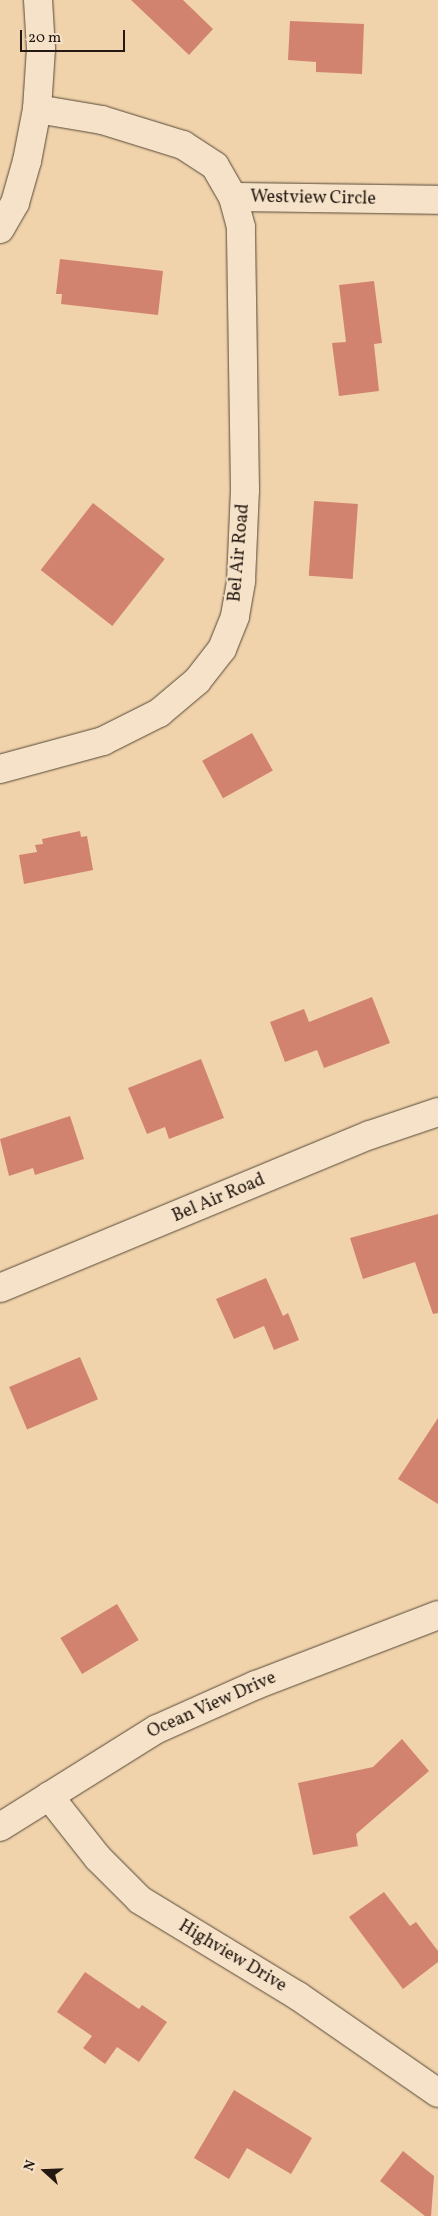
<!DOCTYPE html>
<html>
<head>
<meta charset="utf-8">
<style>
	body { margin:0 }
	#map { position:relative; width:438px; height:2216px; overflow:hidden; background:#f0d3ab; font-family:Vollkorn,serif }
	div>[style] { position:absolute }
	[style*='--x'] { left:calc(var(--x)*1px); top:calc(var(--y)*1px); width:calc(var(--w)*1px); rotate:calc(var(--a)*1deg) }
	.building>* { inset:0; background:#d2836f; transform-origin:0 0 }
	.roads { filter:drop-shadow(0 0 1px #574838) drop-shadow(0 0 1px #574838) }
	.minor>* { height:28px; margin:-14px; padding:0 14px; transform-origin:14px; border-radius:14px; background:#f5e2c8 }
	span { translate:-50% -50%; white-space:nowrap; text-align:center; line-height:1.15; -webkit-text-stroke:4px #f5e2c8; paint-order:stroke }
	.street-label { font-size:18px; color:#241912 }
	.north { position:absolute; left:20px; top:2146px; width:50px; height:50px; -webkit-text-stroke:4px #f5e2c8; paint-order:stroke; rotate:290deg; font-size:14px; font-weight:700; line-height:20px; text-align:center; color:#241912 }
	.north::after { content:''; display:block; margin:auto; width:18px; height:22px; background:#241912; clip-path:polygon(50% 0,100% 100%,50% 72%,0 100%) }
	.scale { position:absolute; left:20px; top:30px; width:105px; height:22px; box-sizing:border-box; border:2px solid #241912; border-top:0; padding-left:6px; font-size:15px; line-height:18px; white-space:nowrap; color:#241912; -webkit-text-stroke:4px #f5e2c8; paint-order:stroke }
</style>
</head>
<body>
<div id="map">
	<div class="building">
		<div style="clip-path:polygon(131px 0,183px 0,213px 29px,189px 55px)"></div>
		<div style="clip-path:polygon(290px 21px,364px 24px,362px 74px,316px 72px,316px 62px,288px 60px)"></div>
		<div style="clip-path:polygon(60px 259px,163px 271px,158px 315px,61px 304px,62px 294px,56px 294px)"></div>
		<div style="clip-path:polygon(374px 281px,382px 343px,374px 344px,379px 391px,339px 396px,332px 343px,346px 342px,339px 285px)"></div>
		<div style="left:314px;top:501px;width:44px;height:75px;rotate:4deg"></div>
		<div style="left:93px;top:503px;width:91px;height:85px;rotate:38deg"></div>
		<div style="left:252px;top:733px;width:43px;height:57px;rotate:61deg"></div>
		<div style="clip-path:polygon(80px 831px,81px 837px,87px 836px,93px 870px,24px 884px,19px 855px,37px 852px,35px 845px,43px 844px,42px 839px)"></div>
		<div style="clip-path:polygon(372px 997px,390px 1043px,324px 1068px,317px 1050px,285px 1062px,270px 1022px,304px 1009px,309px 1022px)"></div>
		<div style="clip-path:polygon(201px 1059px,224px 1118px,169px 1139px,165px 1127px,147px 1134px,128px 1088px)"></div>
		<div style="clip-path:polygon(70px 1116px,84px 1159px,35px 1175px,33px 1168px,9px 1176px,0 1139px)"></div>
		<div style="clip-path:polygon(438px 1214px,438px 1313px,433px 1314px,415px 1262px,363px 1279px,350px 1238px)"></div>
		<div style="clip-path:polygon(266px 1278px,283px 1316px,288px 1313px,299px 1340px,274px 1350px,264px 1326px,234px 1339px,216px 1299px)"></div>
		<div style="left:80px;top:1357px;width:46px;height:77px;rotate:67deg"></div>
		<div style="clip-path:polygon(438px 1418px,438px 1504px,398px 1479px)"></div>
		<div style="left:117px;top:1604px;width:42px;height:66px;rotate:59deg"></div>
		<div style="clip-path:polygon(402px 1739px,429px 1771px,356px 1834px,358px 1846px,313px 1855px,298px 1783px,373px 1767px)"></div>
		<div style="clip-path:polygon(384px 1892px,410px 1926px,416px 1922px,438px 1951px,438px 1962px,403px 1989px,349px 1917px)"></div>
		<div style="clip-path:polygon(85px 1972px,139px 2009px,142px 2005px,167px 2022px,139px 2062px,117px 2047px,105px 2064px,83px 2048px,92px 2036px,57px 2012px)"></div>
		<div style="clip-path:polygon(234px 2090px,312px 2138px,291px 2174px,247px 2148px,229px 2179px,194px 2158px)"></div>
		<div style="clip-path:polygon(403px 2151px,434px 2176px,431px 2216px,425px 2216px,380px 2181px)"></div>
	</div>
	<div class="roads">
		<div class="minor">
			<div style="--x:37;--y:109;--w:66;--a:9.6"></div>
			<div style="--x:102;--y:120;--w:85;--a:17.2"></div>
			<div style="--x:183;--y:145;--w:38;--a:33"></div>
			<div style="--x:215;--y:166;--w:36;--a:60"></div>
			<div style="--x:233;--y:197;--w:205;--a:0.8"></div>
			<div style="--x:0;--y:229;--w:30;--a:-60"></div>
			<div style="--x:15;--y:203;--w:44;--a:-74.1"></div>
			<div style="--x:27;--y:161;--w:53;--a:-79.1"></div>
			<div style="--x:37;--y:109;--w:60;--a:-86.2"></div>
			<div style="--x:41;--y:49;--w:49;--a:-93.5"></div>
			<div style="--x:0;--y:769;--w:107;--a:-15.2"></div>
			<div style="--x:103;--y:741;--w:63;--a:-26.6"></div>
			<div style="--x:159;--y:713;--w:50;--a:-40.1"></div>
			<div style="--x:197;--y:681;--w:41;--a:-52"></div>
			<div style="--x:222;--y:649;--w:35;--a:-68"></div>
			<div style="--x:235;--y:616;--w:36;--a:-80"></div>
			<div style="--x:241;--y:581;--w:91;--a:-87.5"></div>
			<div style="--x:245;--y:490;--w:263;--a:-90.9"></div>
			<div style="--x:241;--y:227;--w:31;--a:-105"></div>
			<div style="--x:0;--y:1288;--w:400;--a:-22.5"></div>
			<div style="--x:370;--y:1135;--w:72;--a:-18.7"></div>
			<div style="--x:49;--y:1796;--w:79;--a:51.7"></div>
			<div style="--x:98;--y:1858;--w:59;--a:45"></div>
			<div style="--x:140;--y:1900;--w:185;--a:31.3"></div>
			<div style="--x:298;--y:1996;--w:170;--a:34.7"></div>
			<div style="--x:0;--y:1827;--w:185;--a:-32"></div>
			<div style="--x:157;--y:1729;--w:108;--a:-24"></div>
			<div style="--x:256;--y:1685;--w:195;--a:-21"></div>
		</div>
	</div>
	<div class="street-label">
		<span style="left:313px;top:199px;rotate:1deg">Westview Circle</span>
		<span style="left:240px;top:553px;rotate:-85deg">Bel Air Road</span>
		<span style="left:219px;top:1199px;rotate:-23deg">Bel Air Road</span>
		<span style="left:212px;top:1706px;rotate:-24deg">Ocean View Drive</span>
		<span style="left:232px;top:1957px;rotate:31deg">Highview Drive</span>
	</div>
	<div class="north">N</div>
	<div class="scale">20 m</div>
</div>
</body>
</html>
